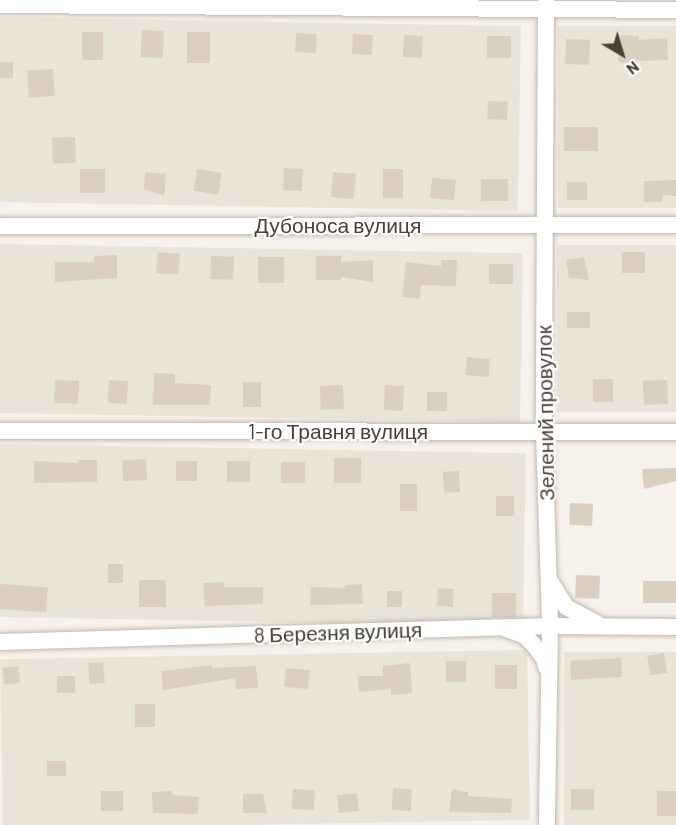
<!DOCTYPE html>
<html>
<head>
<meta charset="utf-8">
<style>
	body { margin:0 }
	#map { position:relative; width:676px; height:825px; overflow:hidden; background:#f6f1ea; font-family:Barlow,sans-serif }
	div>[style] { position:absolute }
	[style*='--x'] { left:calc(var(--x)*1px); top:calc(var(--y)*1px); width:calc(var(--w)*1px); rotate:calc(var(--a)*1deg) }
	.residential>* { inset:0; background:#eae3d8; transform-origin:0 0 }
	.building>* { inset:0; background:#dbcfc2; transform-origin:0 0 }
	.roads { filter:drop-shadow(0 0 2px #c2b8ac) drop-shadow(0 0 2px #c2b8ac) }
	.minor>* { height:16px; margin:-8px; padding:0 8px; transform-origin:8px; border-radius:8px; background:#fff }
	span { translate:-50% -50%; white-space:nowrap; text-align:center; line-height:1.15; -webkit-text-stroke:4.5px #fff; paint-order:stroke }
	.street-label { font-size:21px; color:#4a4138 }
	.north { position:absolute; left:592px; top:24px; width:60px; height:60px; -webkit-text-stroke:4px #fff; paint-order:stroke; rotate:142deg; font-size:16px; font-weight:700; line-height:24px; text-align:center; color:#4a4138 }
	.north::after { content:''; display:block; margin:auto; width:21px; height:27px; background:#4a4138; clip-path:polygon(50% 0,100% 100%,50% 72%,0 100%) }
</style>
</head>
<body>
<div id="map">
	<div class="residential">
		<div style="left:0;top:17px;width:521px;height:185px;rotate:1deg"></div>
		<div style="left:558px;top:26px;width:118px;height:182px"></div>
		<div style="left:0;top:244px;width:523px;height:169px;rotate:1deg"></div>
		<div style="left:557px;top:245px;width:119px;height:167px"></div>
		<div style="left:0;top:444px;width:526px;height:173px;rotate:1deg"></div>
		<div style="left:527px;top:650px;width:170px;height:527px;rotate:89deg"></div>
		<div style="left:564px;top:652px;width:112px;height:173px"></div>
	</div>
	<div class="building">
		<div style="left:142px;top:30px;width:22px;height:27px;rotate:3deg"></div>
		<div style="left:82px;top:32px;width:21px;height:28px"></div>
		<div style="left:187px;top:32px;width:23px;height:31px"></div>
		<div style="left:296px;top:33px;width:21px;height:19px;rotate:3deg"></div>
		<div style="left:353px;top:34px;width:20px;height:20px;rotate:3deg"></div>
		<div style="left:404px;top:35px;width:19px;height:22px;rotate:3deg"></div>
		<div style="clip-path:polygon(620px 35px,639px 36px,639px 40px,667px 38px,668px 60px,637px 61px,637px 63px,618px 62px)"></div>
		<div style="left:487px;top:36px;width:24px;height:22px"></div>
		<div style="left:566px;top:39px;width:24px;height:25px;rotate:2deg"></div>
		<div style="left:0;top:62px;width:13px;height:16px"></div>
		<div style="left:53px;top:69px;width:27px;height:26px;rotate:86deg"></div>
		<div style="left:488px;top:101px;width:20px;height:18px;rotate:3deg"></div>
		<div style="left:564px;top:127px;width:34px;height:24px"></div>
		<div style="left:75px;top:137px;width:26px;height:23px;rotate:88deg"></div>
		<div style="left:284px;top:168px;width:19px;height:22px;rotate:3deg"></div>
		<div style="left:80px;top:169px;width:25px;height:24px"></div>
		<div style="left:197px;top:169px;width:25px;height:22px;rotate:9deg"></div>
		<div style="left:383px;top:169px;width:20px;height:29px"></div>
		<div style="clip-path:polygon(145px 172px,166px 174px,164px 196px,144px 189px)"></div>
		<div style="left:333px;top:172px;width:23px;height:25px;rotate:5deg"></div>
		<div style="left:432px;top:178px;width:24px;height:20px;rotate:5deg"></div>
		<div style="left:481px;top:179px;width:27px;height:22px"></div>
		<div style="clip-path:polygon(676px 180px,676px 196px,662px 195px,662px 202px,644px 202px,644px 181px)"></div>
		<div style="left:567px;top:182px;width:20px;height:18px"></div>
		<div style="left:158px;top:252px;width:22px;height:21px;rotate:5deg"></div>
		<div style="left:622px;top:252px;width:23px;height:21px"></div>
		<div style="clip-path:polygon(117px 255px,117px 278px,55px 282px,55px 262px,94px 262px,94px 256px)"></div>
		<div style="left:211px;top:256px;width:23px;height:23px;rotate:2deg"></div>
		<div style="clip-path:polygon(316px 256px,341px 256px,341px 262px,373px 260px,373px 282px,341px 277px,341px 280px,316px 280px)"></div>
		<div style="left:258px;top:257px;width:26px;height:26px"></div>
		<div style="clip-path:polygon(584px 257px,589px 280px,569px 278px,566px 260px)"></div>
		<div style="clip-path:polygon(441px 260px,457px 260px,456px 286px,421px 285px,420px 299px,402px 297px,406px 262px,441px 266px)"></div>
		<div style="left:489px;top:264px;width:24px;height:20px"></div>
		<div style="left:567px;top:312px;width:23px;height:16px"></div>
		<div style="left:467px;top:357px;width:23px;height:18px;rotate:5deg"></div>
		<div style="clip-path:polygon(154px 373px,175px 374px,175px 383px,211px 385px,210px 405px,153px 405px)"></div>
		<div style="left:593px;top:379px;width:20px;height:23px"></div>
		<div style="left:55px;top:380px;width:24px;height:23px;rotate:2deg"></div>
		<div style="left:109px;top:380px;width:19px;height:23px;rotate:3deg"></div>
		<div style="left:667px;top:380px;width:24px;height:24px;rotate:88deg"></div>
		<div style="left:243px;top:382px;width:18px;height:25px"></div>
		<div style="left:343px;top:385px;width:24px;height:23px;rotate:88deg"></div>
		<div style="left:385px;top:385px;width:19px;height:25px;rotate:3deg"></div>
		<div style="left:427px;top:392px;width:20px;height:19px"></div>
		<div style="left:361px;top:458px;width:25px;height:27px;rotate:90deg"></div>
		<div style="left:146px;top:459px;width:21px;height:24px;rotate:87deg"></div>
		<div style="clip-path:polygon(78px 460px,97px 460px,97px 482px,34px 483px,34px 461px,78px 463px)"></div>
		<div style="left:176px;top:461px;width:21px;height:20px"></div>
		<div style="left:227px;top:461px;width:23px;height:21px"></div>
		<div style="left:281px;top:462px;width:24px;height:21px"></div>
		<div style="clip-path:polygon(676px 468px,676px 481px,644px 489px,642px 469px)"></div>
		<div style="left:459px;top:471px;width:21px;height:16px;rotate:87deg"></div>
		<div style="left:400px;top:484px;width:17px;height:27px"></div>
		<div style="left:496px;top:496px;width:18px;height:20px"></div>
		<div style="left:570px;top:503px;width:23px;height:22px;rotate:2deg"></div>
		<div style="left:108px;top:564px;width:15px;height:19px"></div>
		<div style="left:576px;top:575px;width:24px;height:23px;rotate:2deg"></div>
		<div style="left:166px;top:580px;width:27px;height:27px;rotate:90deg"></div>
		<div style="left:676px;top:581px;width:22px;height:33px;rotate:90deg"></div>
		<div style="clip-path:polygon(224px 582px,224px 587px,263px 587px,263px 604px,205px 606px,203px 583px)"></div>
		<div style="left:0;top:584px;width:48px;height:25px;rotate:4deg"></div>
		<div style="clip-path:polygon(362px 584px,363px 604px,310px 605px,311px 587px,345px 588px,345px 585px)"></div>
		<div style="left:438px;top:588px;width:16px;height:18px;rotate:4deg"></div>
		<div style="left:387px;top:591px;width:15px;height:16px"></div>
		<div style="left:492px;top:593px;width:24px;height:24px"></div>
		<div style="left:664px;top:653px;width:20px;height:17px;rotate:81deg"></div>
		<div style="left:621px;top:658px;width:19px;height:51px;rotate:87deg"></div>
		<div style="left:446px;top:661px;width:20px;height:21px"></div>
		<div style="left:103px;top:662px;width:21px;height:15px;rotate:85deg"></div>
		<div style="clip-path:polygon(410px 663px,412px 693px,391px 695px,391px 689px,359px 692px,358px 676px,383px 676px,383px 666px)"></div>
		<div style="clip-path:polygon(212px 665px,212px 668px,256px 666px,258px 688px,236px 689px,235px 678px,163px 690px,161px 671px)"></div>
		<div style="left:495px;top:665px;width:22px;height:24px"></div>
		<div style="left:18px;top:666px;width:17px;height:16px;rotate:83deg"></div>
		<div style="left:286px;top:668px;width:24px;height:19px;rotate:5deg"></div>
		<div style="left:75px;top:676px;width:17px;height:18px;rotate:90deg"></div>
		<div style="left:155px;top:704px;width:23px;height:20px;rotate:90deg"></div>
		<div style="left:66px;top:761px;width:15px;height:19px;rotate:90deg"></div>
		<div style="left:393px;top:788px;width:19px;height:22px;rotate:3deg"></div>
		<div style="left:293px;top:789px;width:22px;height:20px;rotate:3deg"></div>
		<div style="clip-path:polygon(452px 789px,468px 792px,468px 796px,512px 799px,511px 813px,449px 812px)"></div>
		<div style="left:594px;top:789px;width:21px;height:23px;rotate:90deg"></div>
		<div style="left:101px;top:791px;width:22px;height:20px"></div>
		<div style="clip-path:polygon(172px 791px,172px 795px,199px 797px,198px 814px,153px 813px,152px 792px)"></div>
		<div style="left:676px;top:791px;width:25px;height:19px;rotate:90deg"></div>
		<div style="left:357px;top:793px;width:18px;height:20px;rotate:84deg"></div>
		<div style="clip-path:polygon(243px 794px,263px 794px,267px 813px,243px 813px)"></div>
	</div>
	<div class="roads">
		<div class="minor">
			<div style="--x:546;--y:0;--w:431;--a:90.3"></div>
			<div style="--x:544;--y:431;--w:195;--a:88.2"></div>
			<div style="--x:550;--y:626;--w:199;--a:90.9"></div>
			<div style="--x:0;--y:5;--w:676;--a:0.42"></div>
			<div style="--x:0;--y:226;--w:676;--a:-0.08"></div>
			<div style="--x:0;--y:431;--w:676;--a:0.08"></div>
			<div style="--x:550;--y:581;--w:31;--a:58"></div>
			<div style="--x:566;--y:607;--w:36;--a:28"></div>
			<div style="--x:506;--y:629;--w:20;--a:20"></div>
			<div style="--x:525;--y:636;--w:11;--a:45"></div>
			<div style="--x:533;--y:644;--w:20;--a:53"></div>
			<div style="--x:545;--y:660;--w:7;--a:82"></div>
			<div style="--x:0;--y:642;--w:550;--a:-1.67"></div>
			<div style="--x:550;--y:626;--w:126;--a:0.5"></div>
		</div>
	</div>
	<div class="street-label">
		<span style="left:338px;top:225px">Дубоноса вулиця</span>
		<span style="left:545px;top:413px;rotate:-91deg">Зелений провулок</span>
		<span style="left:338px;top:431px">1-го Травня вулиця</span>
		<span style="left:338px;top:632px;rotate:-2deg">8 Березня вулиця</span>
	</div>
	<div class="north">N</div>
</div>
</body>
</html>
